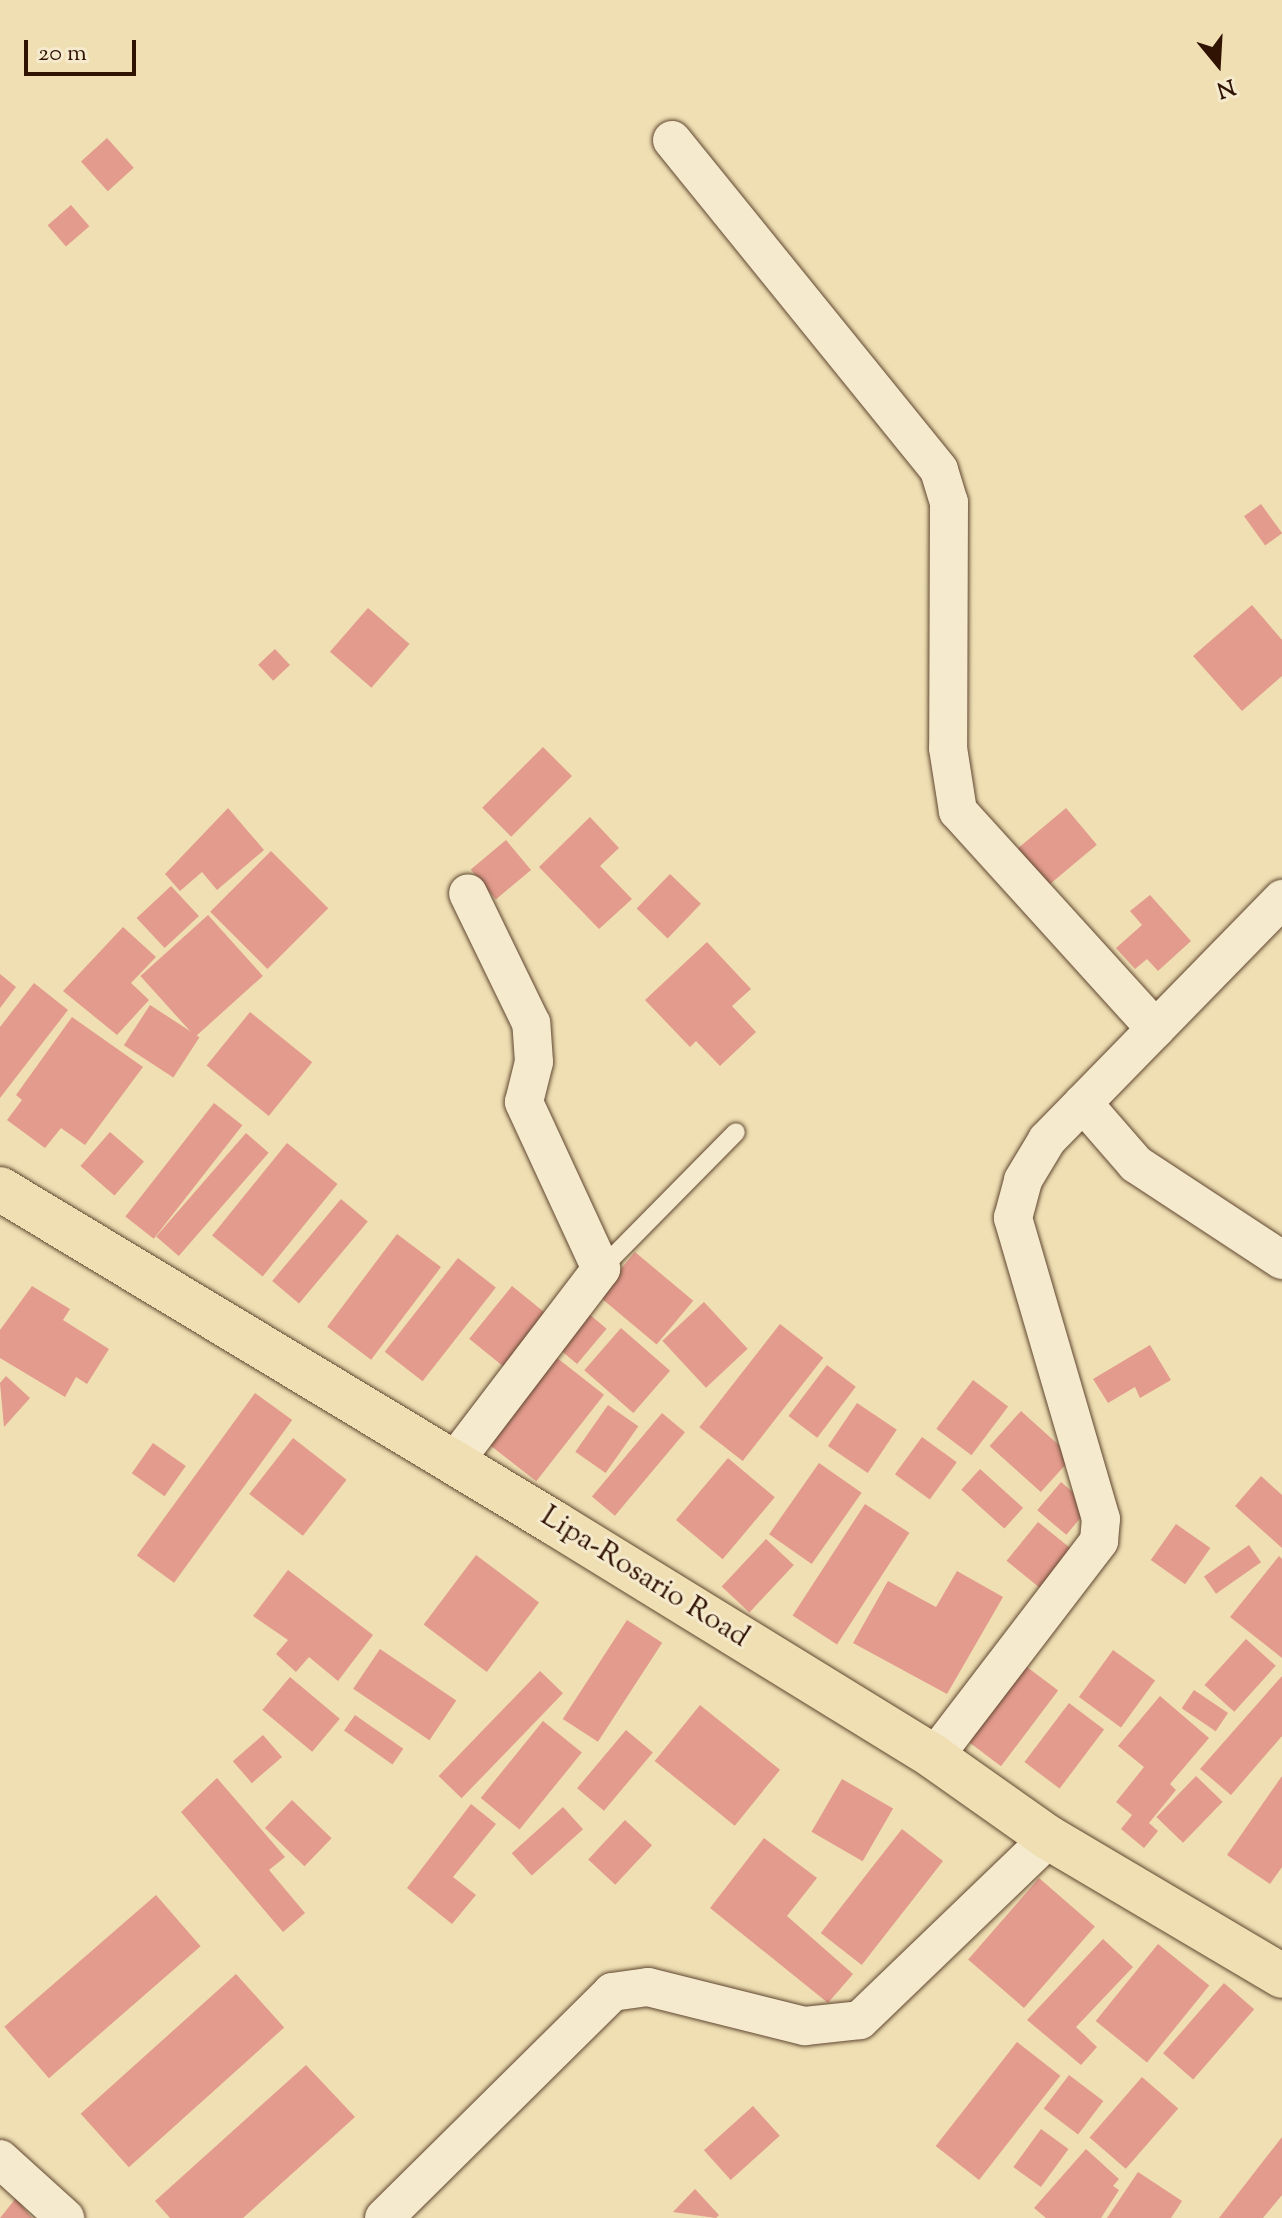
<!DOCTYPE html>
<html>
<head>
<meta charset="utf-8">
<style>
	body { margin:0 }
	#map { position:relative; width:1282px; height:2218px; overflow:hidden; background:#efdfb3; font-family:"Sorts Mill Goudy",serif }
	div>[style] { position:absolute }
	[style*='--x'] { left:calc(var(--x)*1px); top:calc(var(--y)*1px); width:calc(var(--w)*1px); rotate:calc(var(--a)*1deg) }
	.building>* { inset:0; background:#e39b8d; transform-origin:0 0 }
	.roads { filter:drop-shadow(0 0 2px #604630) drop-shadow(0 0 2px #604630) }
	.lane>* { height:18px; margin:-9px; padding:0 9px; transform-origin:9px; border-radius:9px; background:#f5eace }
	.street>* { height:38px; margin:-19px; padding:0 19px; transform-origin:19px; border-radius:19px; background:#f5eace }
	.primary>* { height:44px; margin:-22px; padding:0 22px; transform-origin:22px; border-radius:22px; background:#efdfb3 }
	span { translate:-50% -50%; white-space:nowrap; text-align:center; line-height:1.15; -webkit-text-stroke:6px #f5eace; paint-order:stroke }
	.street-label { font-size:30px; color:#311304 }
	.north { position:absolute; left:1178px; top:24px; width:80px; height:80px; -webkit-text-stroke:6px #f5eace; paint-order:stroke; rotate:162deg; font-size:22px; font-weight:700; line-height:32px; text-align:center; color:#311304 }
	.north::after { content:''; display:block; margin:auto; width:28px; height:36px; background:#311304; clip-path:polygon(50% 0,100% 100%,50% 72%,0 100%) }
	.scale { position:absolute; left:24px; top:40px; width:112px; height:36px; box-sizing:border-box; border:4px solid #311304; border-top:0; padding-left:10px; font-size:24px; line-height:28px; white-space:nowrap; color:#311304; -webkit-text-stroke:6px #f5eace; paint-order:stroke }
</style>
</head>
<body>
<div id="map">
	<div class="building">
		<div style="left:107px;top:138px;width:40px;height:35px;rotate:48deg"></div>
		<div style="left:71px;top:205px;width:28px;height:31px;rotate:49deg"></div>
		<div style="left:1261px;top:504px;width:36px;height:21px;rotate:54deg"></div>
		<div style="clip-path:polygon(1252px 605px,1282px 640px,1282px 676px,1242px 711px,1193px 656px)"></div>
		<div style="left:368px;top:608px;width:55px;height:58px;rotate:41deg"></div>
		<div style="left:275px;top:649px;width:22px;height:23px;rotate:47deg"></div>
		<div style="left:543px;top:747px;width:41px;height:86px;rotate:45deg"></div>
		<div style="clip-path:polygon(228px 808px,264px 850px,217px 890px,202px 872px,180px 891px,165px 874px)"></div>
		<div style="left:1066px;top:808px;width:48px;height:65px;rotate:50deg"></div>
		<div style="clip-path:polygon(590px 817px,619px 848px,600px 866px,632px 899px,599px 929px,539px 867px)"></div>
		<div style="left:506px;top:840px;width:39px;height:46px;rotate:50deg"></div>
		<div style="left:271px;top:851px;width:81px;height:86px;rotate:45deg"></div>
		<div style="left:670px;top:874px;width:43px;height:48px;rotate:44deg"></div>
		<div style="left:171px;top:886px;width:41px;height:47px;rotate:47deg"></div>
		<div style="clip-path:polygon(1150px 895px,1191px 941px,1158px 971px,1147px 959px,1135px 969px,1116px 948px,1142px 925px,1130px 911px)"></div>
		<div style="left:208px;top:915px;width:82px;height:91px;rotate:48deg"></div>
		<div style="clip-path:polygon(123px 927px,156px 957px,131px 983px,149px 1000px,117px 1035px,63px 991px)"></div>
		<div style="clip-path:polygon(707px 942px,751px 989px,732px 1006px,756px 1032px,720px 1066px,696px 1041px,690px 1047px,645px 1000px)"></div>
		<div style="clip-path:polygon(0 974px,16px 987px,0 1008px)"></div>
		<div style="clip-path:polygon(34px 983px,68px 1010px,0 1098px,0 1027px)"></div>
		<div style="left:150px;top:1005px;width:59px;height:48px;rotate:33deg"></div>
		<div style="left:250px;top:1012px;width:80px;height:69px;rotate:39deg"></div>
		<div style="clip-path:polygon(72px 1017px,143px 1067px,85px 1145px,61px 1128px,45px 1148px,7px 1120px,22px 1100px,16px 1095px)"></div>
		<div style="left:214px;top:1103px;width:36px;height:144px;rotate:38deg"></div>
		<div style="left:110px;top:1132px;width:45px;height:45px;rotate:41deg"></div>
		<div style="left:246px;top:1133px;width:30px;height:137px;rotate:41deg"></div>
		<div style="left:287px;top:1143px;width:65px;height:119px;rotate:39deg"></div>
		<div style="left:341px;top:1199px;width:35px;height:107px;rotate:40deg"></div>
		<div style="left:397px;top:1234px;width:55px;height:116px;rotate:37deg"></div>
		<div style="left:635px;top:1252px;width:76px;height:57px;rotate:40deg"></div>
		<div style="left:458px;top:1258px;width:48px;height:119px;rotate:38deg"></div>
		<div style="clip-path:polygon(32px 1286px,70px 1309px,63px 1320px,109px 1349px,87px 1384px,76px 1377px,65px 1397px,0 1358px,0 1330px)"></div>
		<div style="left:512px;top:1286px;width:44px;height:68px;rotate:39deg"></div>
		<div style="left:704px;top:1302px;width:64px;height:57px;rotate:47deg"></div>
		<div style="left:589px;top:1314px;width:23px;height:46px;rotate:40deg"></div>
		<div style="left:780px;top:1324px;width:55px;height:131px;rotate:38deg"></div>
		<div style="left:621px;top:1328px;width:65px;height:56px;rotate:41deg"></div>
		<div style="clip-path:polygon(1150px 1345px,1171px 1380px,1140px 1398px,1135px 1387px,1108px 1403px,1093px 1379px)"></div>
		<div style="left:552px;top:1354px;width:66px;height:110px;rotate:38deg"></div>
		<div style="left:827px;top:1365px;width:36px;height:64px;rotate:37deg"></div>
		<div style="clip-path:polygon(6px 1376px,30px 1398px,4px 1427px,0 1383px)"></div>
		<div style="left:973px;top:1380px;width:44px;height:61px;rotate:37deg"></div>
		<div style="left:255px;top:1393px;width:46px;height:201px;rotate:36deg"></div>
		<div style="left:857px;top:1403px;width:48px;height:52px;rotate:34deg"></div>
		<div style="left:608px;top:1405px;width:37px;height:57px;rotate:35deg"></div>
		<div style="left:1021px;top:1411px;width:69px;height:47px;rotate:42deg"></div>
		<div style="left:662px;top:1413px;width:30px;height:109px;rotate:40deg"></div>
		<div style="left:922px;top:1437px;width:43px;height:46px;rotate:36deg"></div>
		<div style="left:293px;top:1438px;width:68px;height:71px;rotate:38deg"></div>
		<div style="left:153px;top:1443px;width:40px;height:37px;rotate:35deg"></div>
		<div style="left:728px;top:1458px;width:61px;height:81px;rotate:40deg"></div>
		<div style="left:819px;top:1463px;width:52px;height:87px;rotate:35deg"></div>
		<div style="left:980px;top:1469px;width:58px;height:28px;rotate:42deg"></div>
		<div style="clip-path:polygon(1261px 1476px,1282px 1495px,1282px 1548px,1235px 1506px)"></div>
		<div style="left:1061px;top:1482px;width:38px;height:37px;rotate:40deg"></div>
		<div style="left:865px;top:1504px;width:53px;height:133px;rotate:33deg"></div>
		<div style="left:1038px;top:1522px;width:49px;height:50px;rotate:39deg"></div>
		<div style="left:1176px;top:1524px;width:42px;height:44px;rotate:35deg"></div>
		<div style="left:766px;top:1539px;width:38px;height:65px;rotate:43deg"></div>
		<div style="left:1249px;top:1545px;width:21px;height:55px;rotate:55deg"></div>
		<div style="left:476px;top:1555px;width:79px;height:87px;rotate:37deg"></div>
		<div style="clip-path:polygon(1279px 1556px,1282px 1559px,1282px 1658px,1230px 1617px)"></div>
		<div style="clip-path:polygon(288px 1570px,373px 1635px,338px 1681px,309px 1657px,296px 1672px,276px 1654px,288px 1640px,253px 1616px)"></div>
		<div style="clip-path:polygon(957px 1571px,1003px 1597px,947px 1694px,853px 1643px,888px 1581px,936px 1607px)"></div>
		<div style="left:627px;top:1620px;width:42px;height:118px;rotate:33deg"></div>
		<div style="left:1246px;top:1639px;width:40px;height:62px;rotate:42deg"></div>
		<div style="left:380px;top:1649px;width:92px;height:48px;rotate:34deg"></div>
		<div style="left:1113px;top:1650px;width:52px;height:58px;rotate:36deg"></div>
		<div style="left:1019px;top:1661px;width:49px;height:95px;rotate:37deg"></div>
		<div style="left:540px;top:1671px;width:32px;height:146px;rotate:44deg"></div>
		<div style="clip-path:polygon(1282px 1676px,1282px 1736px,1231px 1795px,1200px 1769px)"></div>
		<div style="left:290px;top:1677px;width:65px;height:43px;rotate:40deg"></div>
		<div style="left:1194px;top:1690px;width:41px;height:22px;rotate:34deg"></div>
		<div style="clip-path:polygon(1160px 1696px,1209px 1738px,1170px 1784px,1176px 1790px,1149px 1823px,1158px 1831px,1144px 1848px,1121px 1829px,1132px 1815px,1116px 1802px,1144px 1767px,1118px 1746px)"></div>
		<div style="left:1069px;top:1703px;width:44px;height:74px;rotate:37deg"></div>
		<div style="left:700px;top:1705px;width:103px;height:72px;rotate:39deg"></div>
		<div style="left:355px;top:1715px;width:59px;height:19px;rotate:35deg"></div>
		<div style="left:543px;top:1721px;width:50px;height:99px;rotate:39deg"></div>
		<div style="left:626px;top:1730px;width:35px;height:76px;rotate:40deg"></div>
		<div style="left:263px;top:1735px;width:29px;height:40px;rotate:49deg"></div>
		<div style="left:1196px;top:1776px;width:37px;height:57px;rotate:44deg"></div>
		<div style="clip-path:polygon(1282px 1776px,1282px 1867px,1270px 1884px,1227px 1855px)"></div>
		<div style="clip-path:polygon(217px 1778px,285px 1857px,269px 1870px,305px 1913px,283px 1932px,181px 1812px)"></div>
		<div style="left:842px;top:1779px;width:59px;height:61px;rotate:30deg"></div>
		<div style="left:292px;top:1800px;width:55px;height:39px;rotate:44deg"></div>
		<div style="clip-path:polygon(471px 1804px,496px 1824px,453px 1877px,476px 1895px,452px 1924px,407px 1888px)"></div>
		<div style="left:563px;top:1807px;width:30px;height:69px;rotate:48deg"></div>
		<div style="left:625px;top:1820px;width:37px;height:54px;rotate:43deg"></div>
		<div style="left:902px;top:1829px;width:52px;height:132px;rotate:38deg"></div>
		<div style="clip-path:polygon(764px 1838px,817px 1878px,787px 1916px,853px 1974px,828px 2003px,710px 1908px)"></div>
		<div style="left:1039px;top:1878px;width:74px;height:108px;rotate:41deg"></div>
		<div style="left:156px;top:1895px;width:68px;height:201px;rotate:49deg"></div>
		<div style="clip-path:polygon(1103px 1939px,1133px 1967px,1076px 2027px,1097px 2047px,1081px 2065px,1027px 2020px)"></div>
		<div style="left:1158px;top:1944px;width:66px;height:99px;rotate:39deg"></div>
		<div style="left:236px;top:1974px;width:72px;height:209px;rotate:48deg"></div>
		<div style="left:1224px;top:1983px;width:40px;height:93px;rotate:41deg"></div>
		<div style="left:1017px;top:2042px;width:55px;height:132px;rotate:38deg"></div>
		<div style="clip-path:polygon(306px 2065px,355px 2117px,243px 2218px,170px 2218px,155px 2201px)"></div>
		<div style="left:1069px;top:2075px;width:43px;height:42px;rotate:37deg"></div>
		<div style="left:1142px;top:2077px;width:48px;height:80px;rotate:41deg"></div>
		<div style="left:753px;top:2106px;width:40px;height:66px;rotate:48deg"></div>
		<div style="left:1041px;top:2129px;width:34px;height:47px;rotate:36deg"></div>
		<div style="clip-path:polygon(1282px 2137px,1282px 2195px,1263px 2218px,1219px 2218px)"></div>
		<div style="clip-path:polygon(1086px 2149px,1119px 2179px,1113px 2186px,1119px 2190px,1101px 2218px,1046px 2218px,1034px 2208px)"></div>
		<div style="clip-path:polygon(1138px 2172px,1182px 2201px,1171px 2218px,1107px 2218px)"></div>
		<div style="clip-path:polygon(695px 2189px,719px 2215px,716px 2218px,673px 2212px)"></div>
		<div style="clip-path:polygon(16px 2198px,32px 2218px,0 2218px)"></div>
	</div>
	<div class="roads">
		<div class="lane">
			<div style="--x:601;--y:1269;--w:192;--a:-45.4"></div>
		</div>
		<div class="street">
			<div style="--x:672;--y:140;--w:424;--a:51"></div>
			<div style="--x:939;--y:470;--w:34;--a:73"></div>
			<div style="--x:949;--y:502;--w:246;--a:90.2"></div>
			<div style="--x:948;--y:748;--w:64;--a:81"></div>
			<div style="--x:958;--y:811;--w:294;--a:47.8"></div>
			<div style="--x:1083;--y:1103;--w:81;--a:49"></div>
			<div style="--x:1136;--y:1164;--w:175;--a:33.3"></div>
			<div style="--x:454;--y:1462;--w:243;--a:-52.7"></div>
			<div style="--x:601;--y:1269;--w:184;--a:-114.8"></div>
			<div style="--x:524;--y:1102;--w:41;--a:-76"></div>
			<div style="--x:534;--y:1062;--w:39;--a:-94"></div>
			<div style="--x:531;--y:1023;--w:144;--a:-115.9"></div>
			<div style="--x:934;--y:1757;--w:272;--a:-52.6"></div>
			<div style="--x:1099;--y:1541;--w:22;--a:-85"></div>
			<div style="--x:1101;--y:1519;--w:314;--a:-106.3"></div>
			<div style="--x:1013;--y:1218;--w:39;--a:-75"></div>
			<div style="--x:1023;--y:1180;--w:47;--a:-59"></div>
			<div style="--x:1047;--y:1140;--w:337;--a:-45.7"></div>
			<div style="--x:0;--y:2159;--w:88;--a:42.2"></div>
			<div style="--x:384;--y:2218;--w:321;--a:-44.7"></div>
			<div style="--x:612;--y:1992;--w:36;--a:-8"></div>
			<div style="--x:648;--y:1987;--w:162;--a:14"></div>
			<div style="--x:805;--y:2026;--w:55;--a:-6.2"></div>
			<div style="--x:860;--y:2020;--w:262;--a:-43.9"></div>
		</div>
		<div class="primary">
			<div style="--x:0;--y:1189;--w:649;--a:31.07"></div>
			<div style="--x:556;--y:1524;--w:444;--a:31.6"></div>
			<div style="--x:934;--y:1757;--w:141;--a:35.2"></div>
			<div style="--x:1049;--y:1838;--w:271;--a:30.6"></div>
		</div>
	</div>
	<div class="street-label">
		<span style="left:644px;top:1578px;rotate:32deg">Lipa-Rosario Road</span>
	</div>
	<div class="north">N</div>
	<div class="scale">20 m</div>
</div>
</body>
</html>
